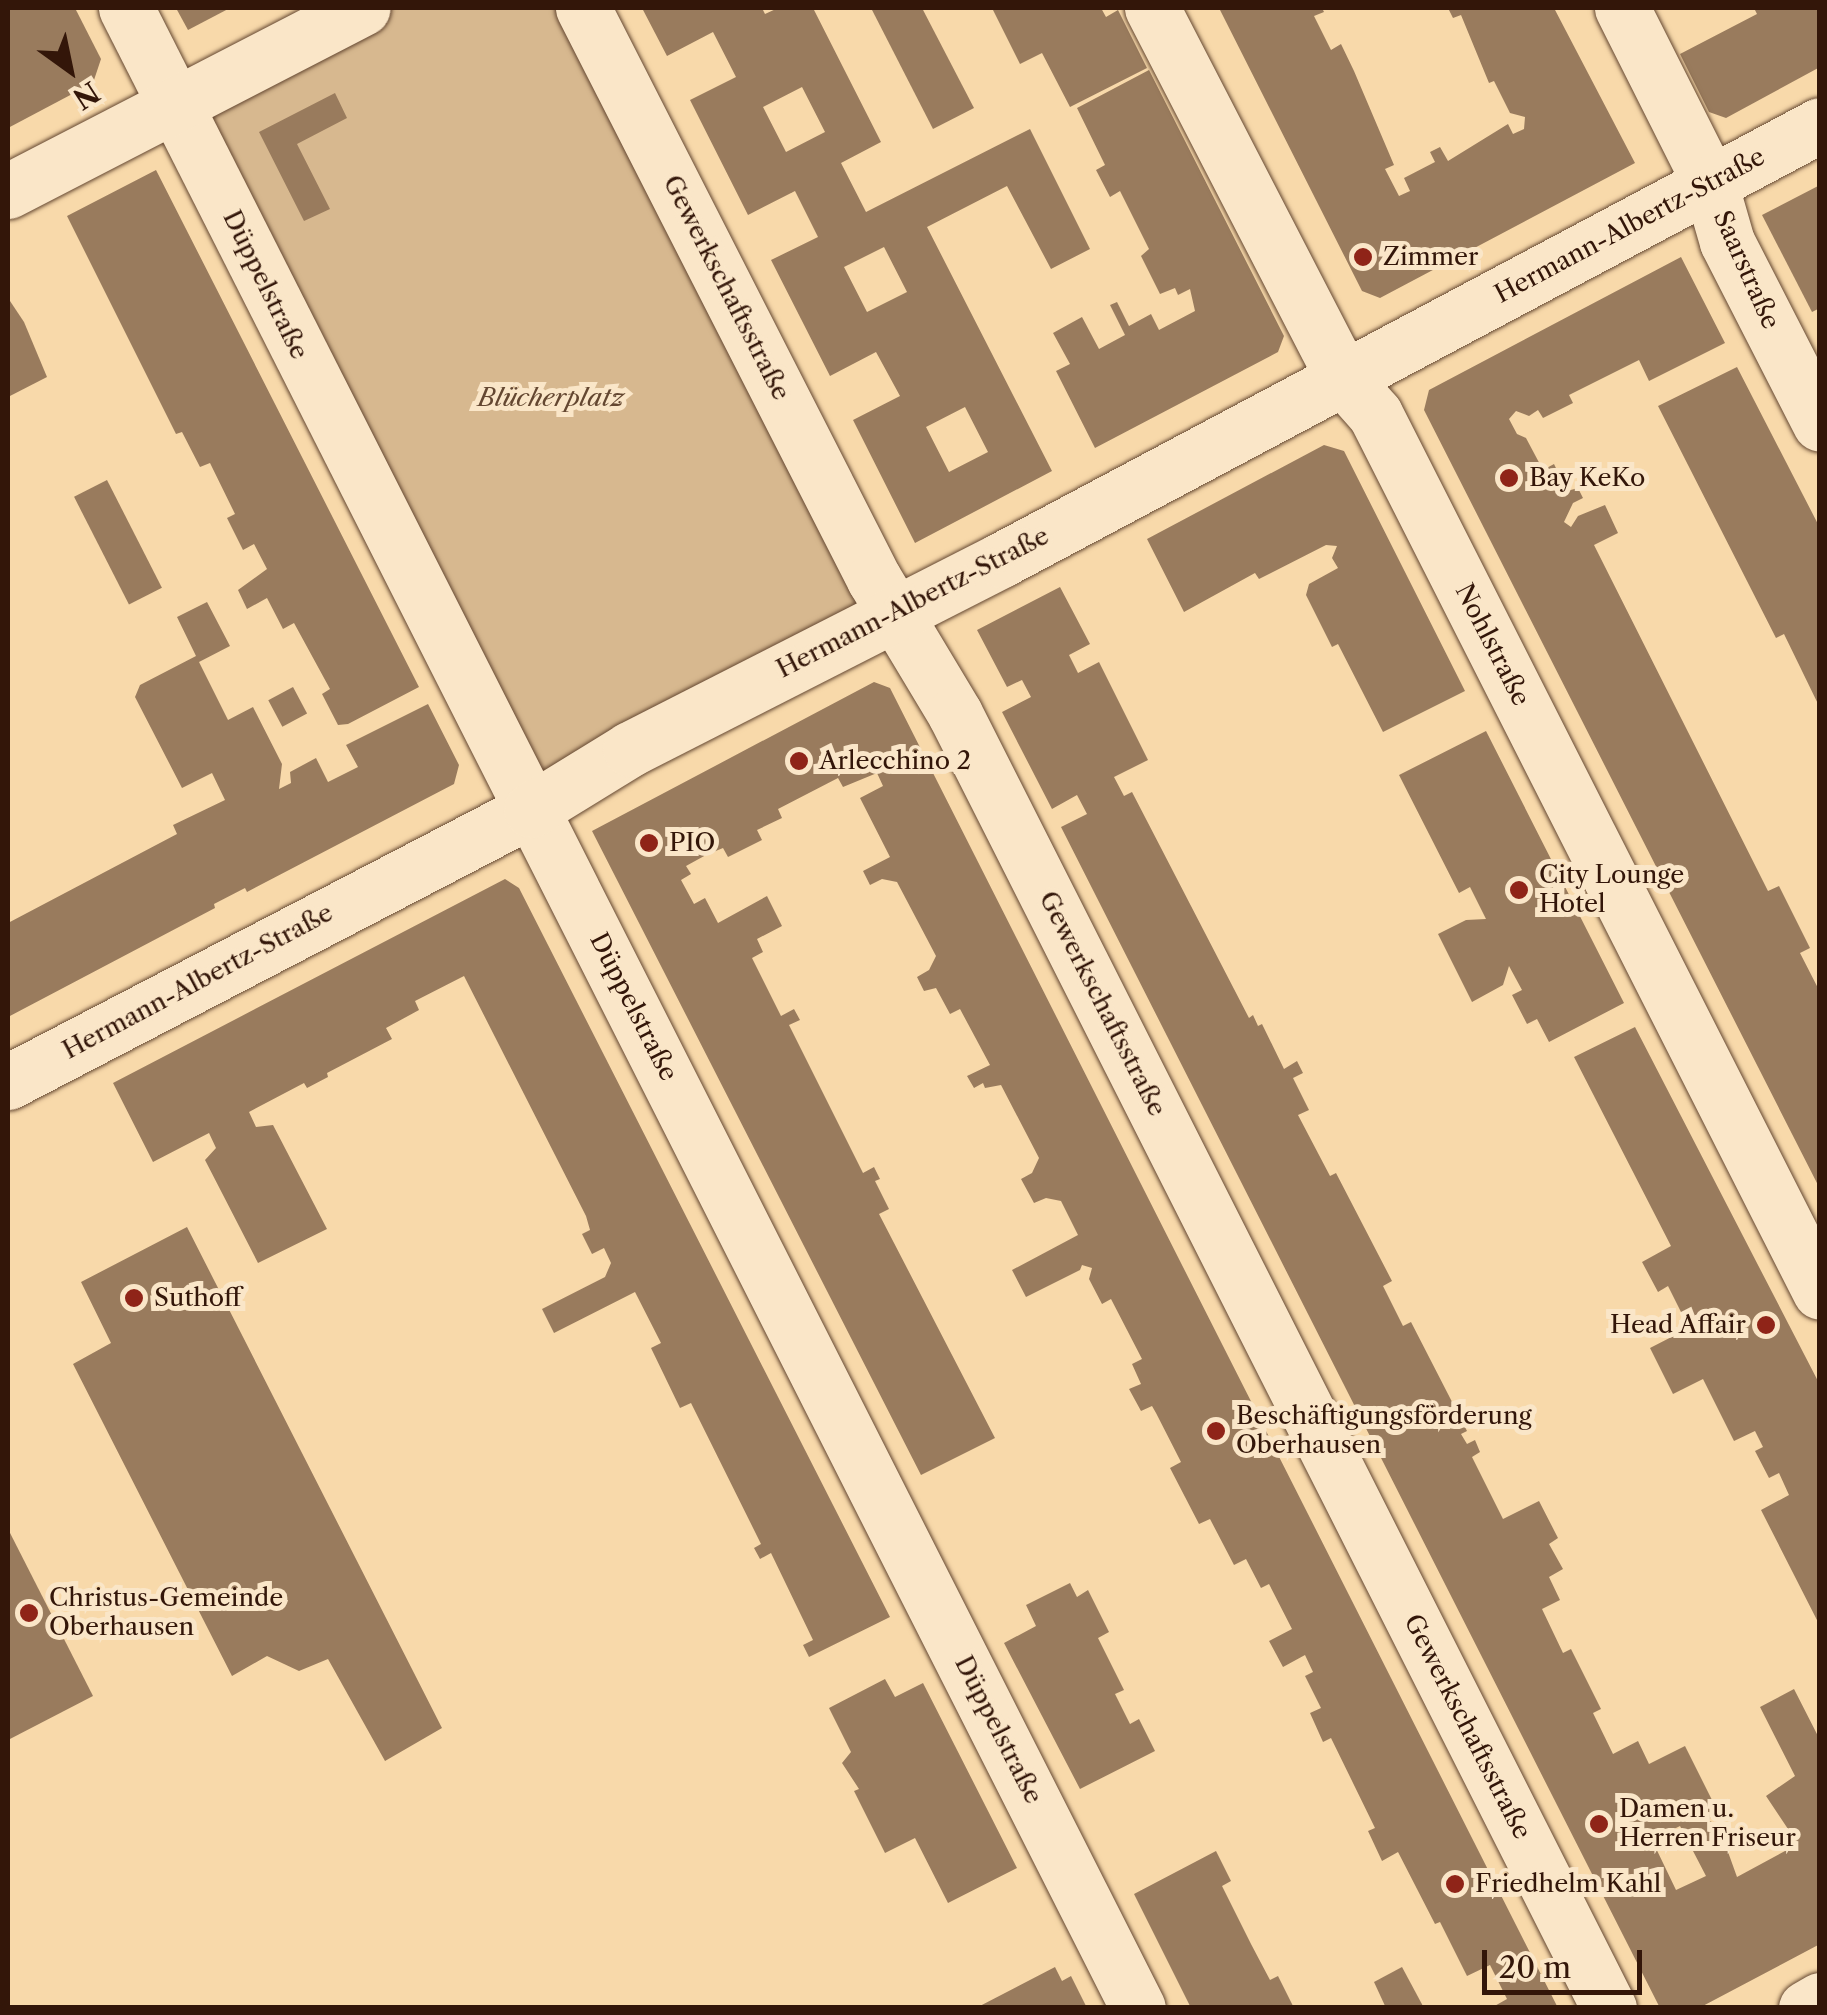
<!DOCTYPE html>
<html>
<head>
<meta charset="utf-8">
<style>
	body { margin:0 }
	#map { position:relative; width:1827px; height:2015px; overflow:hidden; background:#f8d9aa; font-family:"Libre Caslon Text",serif }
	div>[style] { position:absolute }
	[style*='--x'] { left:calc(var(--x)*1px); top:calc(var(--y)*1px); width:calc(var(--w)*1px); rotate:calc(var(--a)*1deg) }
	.green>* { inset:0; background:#d7b88f }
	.building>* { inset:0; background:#997b5d; transform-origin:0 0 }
	.roads { filter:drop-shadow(0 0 2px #644731) drop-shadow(0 0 2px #644731) }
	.minor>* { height:55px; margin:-27.5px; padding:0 27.5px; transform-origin:27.5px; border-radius:27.5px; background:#fae6c8 }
	.dots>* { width:28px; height:28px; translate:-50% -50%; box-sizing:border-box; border:5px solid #fae6c8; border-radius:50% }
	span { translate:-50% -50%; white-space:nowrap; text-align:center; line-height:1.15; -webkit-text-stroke:10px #fae6c8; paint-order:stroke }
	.street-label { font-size:25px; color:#331609 }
	.poi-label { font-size:25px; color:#331609 }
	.left { translate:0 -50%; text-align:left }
	.right { translate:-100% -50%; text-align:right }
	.park-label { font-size:25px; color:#644731; font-style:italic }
	.frame { position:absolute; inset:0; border:10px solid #331609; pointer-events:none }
	.north { position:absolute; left:20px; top:20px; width:100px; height:100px; -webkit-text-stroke:8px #fae6c8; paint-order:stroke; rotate:147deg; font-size:28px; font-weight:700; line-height:40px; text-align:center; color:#331609 }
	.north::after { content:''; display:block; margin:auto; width:35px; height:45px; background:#331609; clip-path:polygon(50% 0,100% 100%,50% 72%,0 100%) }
	.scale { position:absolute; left:1482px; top:1950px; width:160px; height:45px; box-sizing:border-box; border:5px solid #331609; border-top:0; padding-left:12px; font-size:30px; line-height:35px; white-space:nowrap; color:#331609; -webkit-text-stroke:8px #fae6c8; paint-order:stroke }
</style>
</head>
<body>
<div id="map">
	<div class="green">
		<div style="clip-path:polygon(363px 8px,583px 8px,893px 614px,531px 810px,175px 103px)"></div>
	</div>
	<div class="building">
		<div style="clip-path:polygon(8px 8px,75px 8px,101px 59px,93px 83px,8px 128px)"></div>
		<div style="clip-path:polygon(176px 8px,230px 8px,188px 30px)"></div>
		<div style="clip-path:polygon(evenodd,642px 8px,762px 8px,765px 14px,778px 8px,813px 8px,881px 142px,841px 163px,866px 212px,1030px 129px,1090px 249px,1051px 269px,1007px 186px,927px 227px,1052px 471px,915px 543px,853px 420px,900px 396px,876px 352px,830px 376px,771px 260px,818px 237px,795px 191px,748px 215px,690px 100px,736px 77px,713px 32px,667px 56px,642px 8px,802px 87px,825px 132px,786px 152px,763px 107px,802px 87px,642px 8px,884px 247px,907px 292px,867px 312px,844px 267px,884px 247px,642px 8px,965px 407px,988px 452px,949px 472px,926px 427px,965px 407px)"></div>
		<div style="clip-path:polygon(871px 8px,922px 8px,974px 108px,933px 129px)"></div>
		<div style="clip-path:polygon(992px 8px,1101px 8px,1106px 17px,1118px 10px,1147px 68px,1070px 107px,1042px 53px,1020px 64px)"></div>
		<div style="clip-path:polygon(1219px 8px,1322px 8px,1324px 12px,1314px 16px,1331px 50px,1341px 44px,1354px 71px,1394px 165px,1385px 169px,1399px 196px,1410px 191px,1404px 178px,1435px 162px,1430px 152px,1440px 147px,1448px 161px,1508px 124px,1513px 134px,1524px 129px,1525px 117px,1510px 113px,1494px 81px,1489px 83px,1461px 15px,1453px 18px,1448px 8px,1554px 8px,1635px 163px,1380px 298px,1362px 291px)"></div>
		<div style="clip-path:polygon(1754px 8px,1820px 8px,1820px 67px,1726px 118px,1709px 112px,1680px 54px,1757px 14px)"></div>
		<div style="clip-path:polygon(1149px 70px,1284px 336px,1278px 352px,1095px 448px,1056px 371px,1070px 364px,1053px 333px,1082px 317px,1099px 349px,1125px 335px,1110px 305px,1117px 302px,1129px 326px,1151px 314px,1159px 330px,1195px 311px,1190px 289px,1178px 295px,1175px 288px,1160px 294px,1141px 256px,1149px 249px,1120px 191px,1110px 197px,1096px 170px,1105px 165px,1077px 108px)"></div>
		<div style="clip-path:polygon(335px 93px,347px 118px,297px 144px,330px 209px,304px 221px,259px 132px)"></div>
		<div style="clip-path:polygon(156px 170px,419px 687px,348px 724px,338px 725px,322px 694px,330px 689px,294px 623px,283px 629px,267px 598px,247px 609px,238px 590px,267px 569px,254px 544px,243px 550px,227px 518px,235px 514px,210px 463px,200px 467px,182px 432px,176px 434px,67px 216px)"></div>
		<div style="clip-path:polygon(1820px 185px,1820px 308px,1812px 312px,1762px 215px)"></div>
		<div style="clip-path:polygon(1681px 257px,1725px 343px,1649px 381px,1639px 360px,1569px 395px,1573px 403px,1543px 418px,1538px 410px,1529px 416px,1516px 411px,1509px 419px,1517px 434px,1526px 438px,1543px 470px,1554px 464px,1567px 491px,1578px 488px,1583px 498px,1573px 503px,1564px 522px,1571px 527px,1578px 516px,1605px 505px,1618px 533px,1594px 545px,1768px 891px,1779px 886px,1810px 948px,1800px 953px,1820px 992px,1820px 1189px,1424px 410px,1429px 390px)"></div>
		<div style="clip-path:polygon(8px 298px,24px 322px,47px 377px,8px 397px)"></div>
		<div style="clip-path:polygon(1737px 367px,1820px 528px,1820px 708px,1784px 634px,1776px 638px,1658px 406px)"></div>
		<div style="clip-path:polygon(1324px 445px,1344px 451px,1465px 691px,1383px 732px,1338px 644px,1332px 647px,1306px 595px,1309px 584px,1338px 568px,1332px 558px,1337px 546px,1326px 545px,1259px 579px,1255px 573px,1184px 612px,1147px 539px)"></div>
		<div style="left:107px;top:480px;width:121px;height:37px;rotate:63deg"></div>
		<div style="clip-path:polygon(evenodd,1060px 587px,1090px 644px,1069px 655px,1078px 673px,1099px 662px,1148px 760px,1114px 777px,1124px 796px,1132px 792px,1249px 1018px,1253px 1015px,1258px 1026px,1262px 1024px,1284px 1069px,1297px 1061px,1303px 1073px,1293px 1078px,1309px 1110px,1298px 1115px,1330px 1176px,1336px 1173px,1392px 1281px,1383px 1286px,1403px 1326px,1411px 1322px,1467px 1431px,1461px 1434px,1467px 1444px,1475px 1440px,1480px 1452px,1472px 1457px,1503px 1519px,1539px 1501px,1558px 1538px,1549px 1544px,1563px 1569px,1549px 1577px,1560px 1600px,1542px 1609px,1563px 1653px,1571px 1649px,1601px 1709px,1593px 1713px,1613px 1754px,1638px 1741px,1649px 1764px,1685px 1746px,1715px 1806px,1709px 1821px,1718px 1824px,1737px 1877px,1798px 1844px,1766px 1796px,1795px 1776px,1760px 1707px,1794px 1689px,1820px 1740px,1820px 1944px,1699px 2008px,1660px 2008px,1061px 827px,1087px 814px,1077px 795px,1052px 809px,1002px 712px,1031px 697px,1022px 680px,1007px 687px,977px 630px,1060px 587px,1680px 1826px,1706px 1876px,1676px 1890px,1652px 1840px,1680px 1826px)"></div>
		<div style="clip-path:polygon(207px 602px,230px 646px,199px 662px,228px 720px,253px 707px,282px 764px,279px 789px,291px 783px,290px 772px,316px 758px,328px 782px,358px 767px,346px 745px,428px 704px,459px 765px,454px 784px,247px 892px,245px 888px,214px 904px,215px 908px,8px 1017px,8px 923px,177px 834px,173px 825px,225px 800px,212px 773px,182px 788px,135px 697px,140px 685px,196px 656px,177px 617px)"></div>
		<div style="clip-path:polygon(874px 682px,890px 688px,1558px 2008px,1491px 2008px,1507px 1999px,1490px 1965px,1467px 1976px,1440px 1922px,1435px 1924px,1398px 1852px,1382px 1861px,1368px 1831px,1375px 1828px,1331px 1738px,1323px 1742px,1310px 1713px,1321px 1708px,1305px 1676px,1313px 1672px,1305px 1655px,1283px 1667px,1269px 1641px,1292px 1629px,1269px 1584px,1261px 1588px,1246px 1559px,1234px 1565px,1210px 1519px,1199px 1524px,1170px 1468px,1181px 1462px,1156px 1413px,1152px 1406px,1141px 1411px,1129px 1389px,1141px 1384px,1132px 1364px,1142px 1359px,1111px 1299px,1102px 1304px,1089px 1279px,1092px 1268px,1082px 1265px,1080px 1270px,1026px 1297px,1012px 1270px,1078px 1235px,1061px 1201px,1046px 1198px,1034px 1203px,1021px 1179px,1032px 1173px,1039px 1158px,1001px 1085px,985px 1088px,983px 1083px,974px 1088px,967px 1076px,990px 1065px,960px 1009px,950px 1014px,936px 988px,924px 991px,917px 977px,929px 970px,936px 956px,897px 882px,882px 879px,870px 885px,863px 871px,890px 857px,860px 798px,883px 786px,877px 773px,843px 787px,838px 778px,778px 809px,782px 818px,757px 830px,762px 840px,728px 857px,723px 848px,706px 855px,686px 866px,691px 874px,681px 880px,694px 904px,705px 898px,718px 923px,767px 896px,782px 926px,757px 939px,763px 952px,752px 958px,781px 1016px,794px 1009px,800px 1020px,789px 1025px,863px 1173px,874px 1167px,880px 1179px,875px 1181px,889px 1209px,879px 1214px,995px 1438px,921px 1475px,592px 831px)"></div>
		<div style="left:293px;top:687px;width:30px;height:28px;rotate:62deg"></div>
		<div style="clip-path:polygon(1486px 731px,1624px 1003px,1549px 1042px,1537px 1019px,1527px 1024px,1512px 995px,1522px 990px,1509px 966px,1503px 985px,1472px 1002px,1438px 934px,1466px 920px,1486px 919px,1470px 887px,1459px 893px,1399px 775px)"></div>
		<div style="clip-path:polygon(505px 879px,519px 888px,890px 1617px,809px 1657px,803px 1645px,813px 1640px,771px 1553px,760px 1559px,754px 1548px,761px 1544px,691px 1403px,680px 1408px,651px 1348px,661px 1343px,635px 1292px,554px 1333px,542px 1309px,605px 1277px,611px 1263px,604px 1248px,592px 1254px,582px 1234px,590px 1230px,586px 1216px,464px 976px,415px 1001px,419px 1010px,386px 1028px,392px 1039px,327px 1073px,328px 1077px,307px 1088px,304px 1083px,249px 1112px,256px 1127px,273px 1125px,327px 1229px,258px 1263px,205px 1160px,216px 1148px,209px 1133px,153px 1162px,113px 1083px)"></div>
		<div style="clip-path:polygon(1635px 1027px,1820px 1385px,1820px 1626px,1761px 1510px,1789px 1495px,1779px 1473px,1769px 1478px,1755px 1451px,1763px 1447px,1755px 1431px,1734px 1441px,1703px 1379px,1673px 1394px,1650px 1348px,1689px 1328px,1668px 1286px,1658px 1292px,1642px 1262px,1671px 1246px,1574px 1057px)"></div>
		<div style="clip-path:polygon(187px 1227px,442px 1728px,385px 1761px,328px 1659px,299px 1671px,267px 1656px,232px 1676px,73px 1364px,111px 1343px,81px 1282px)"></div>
		<div style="clip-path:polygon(8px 1529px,93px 1696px,8px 1740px)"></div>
		<div style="clip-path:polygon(1070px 1583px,1077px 1597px,1088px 1590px,1109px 1632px,1098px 1638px,1124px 1690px,1115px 1694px,1130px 1724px,1139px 1719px,1155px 1751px,1080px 1789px,1004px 1643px,1036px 1626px,1026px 1605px)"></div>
		<div style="clip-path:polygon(885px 1679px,895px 1697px,923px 1683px,1017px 1868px,948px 1903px,915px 1838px,885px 1853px,854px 1791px,859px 1789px,842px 1763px,851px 1752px,829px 1708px)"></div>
		<div style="clip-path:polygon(1216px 1851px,1231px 1881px,1222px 1886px,1251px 1944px,1270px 1980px,1278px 1976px,1294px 2008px,1191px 2008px,1134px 1894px)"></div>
		<div style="clip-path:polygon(1055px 1967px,1062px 1981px,1071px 1976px,1087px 2008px,976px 2008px)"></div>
		<div style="clip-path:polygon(1402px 1967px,1424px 2008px,1386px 2008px,1374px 1982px)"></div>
	</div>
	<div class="roads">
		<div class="minor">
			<div style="--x:126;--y:8;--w:2241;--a:63.16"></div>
			<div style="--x:583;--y:8;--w:641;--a:63"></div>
			<div style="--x:874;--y:579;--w:157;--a:59"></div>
			<div style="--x:955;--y:714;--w:1450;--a:63.19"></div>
			<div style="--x:1152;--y:8;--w:416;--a:62.7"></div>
			<div style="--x:1343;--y:378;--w:48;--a:48.4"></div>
			<div style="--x:1375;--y:414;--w:984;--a:63.12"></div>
			<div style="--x:1622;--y:8;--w:196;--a:63.3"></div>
			<div style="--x:1710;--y:183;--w:61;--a:73.9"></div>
			<div style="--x:1727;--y:242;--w:204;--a:62.9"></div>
			<div style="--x:8;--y:191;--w:399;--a:-27.3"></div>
			<div style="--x:8;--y:1082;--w:590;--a:-27.48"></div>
			<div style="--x:531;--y:810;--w:116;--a:-31.6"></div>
			<div style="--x:630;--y:749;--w:416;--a:-27"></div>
			<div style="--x:1001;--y:560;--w:927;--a:-27.97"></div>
			<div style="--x:1806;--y:2008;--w:16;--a:-30"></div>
		</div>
	</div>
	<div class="dots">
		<div style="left:1363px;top:257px;background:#8f2418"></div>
		<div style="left:1509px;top:478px;background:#8f2418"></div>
		<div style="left:799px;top:761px;background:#8f2418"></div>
		<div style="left:649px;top:843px;background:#8f2418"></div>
		<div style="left:1519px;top:890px;background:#8f2418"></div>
		<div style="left:134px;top:1298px;background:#8f2418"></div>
		<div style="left:1766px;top:1325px;background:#8f2418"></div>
		<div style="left:1216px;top:1431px;background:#8f2418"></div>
		<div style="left:29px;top:1613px;background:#8f2418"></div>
		<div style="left:1599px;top:1824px;background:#8f2418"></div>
		<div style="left:1455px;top:1884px;background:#8f2418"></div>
	</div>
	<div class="street-label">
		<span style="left:1630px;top:226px;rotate:-28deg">Hermann-Albertz-Straße</span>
		<span style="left:1746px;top:270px;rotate:66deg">Saarstraße</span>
		<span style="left:265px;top:285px;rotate:64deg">Düppelstraße</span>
		<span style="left:726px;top:288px;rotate:63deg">Gewerkschaftsstraße</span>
		<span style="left:913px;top:603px;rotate:-27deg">Hermann-Albertz-Straße</span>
		<span style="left:1492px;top:645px;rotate:63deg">Nohlstraße</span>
		<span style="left:198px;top:982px;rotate:-28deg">Hermann-Albertz-Straße</span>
		<span style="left:1102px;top:1004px;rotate:63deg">Gewerkschaftsstraße</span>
		<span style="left:633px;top:1007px;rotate:63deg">Düppelstraße</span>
		<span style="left:1467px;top:1727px;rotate:63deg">Gewerkschaftsstraße</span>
		<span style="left:998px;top:1730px;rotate:63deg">Düppelstraße</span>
	</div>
	<div class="poi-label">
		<span class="left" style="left:1383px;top:257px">Zimmer</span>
		<span class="left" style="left:1529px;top:478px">Bay KeKo</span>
		<span class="left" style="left:819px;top:761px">Arlecchino 2</span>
		<span class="left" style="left:669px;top:843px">PIO</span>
		<span class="left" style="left:1539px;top:890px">City Lounge<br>Hotel</span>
		<span class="left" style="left:154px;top:1298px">Suthoff</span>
		<span class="right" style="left:1746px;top:1325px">Head Affair</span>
		<span class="left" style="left:1236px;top:1431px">Beschäftigungsförderung<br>Oberhausen</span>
		<span class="left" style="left:49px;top:1613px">Christus-Gemeinde<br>Oberhausen</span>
		<span class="left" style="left:1619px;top:1824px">Damen u.<br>Herren Friseur</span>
		<span class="left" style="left:1475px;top:1884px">Friedhelm Kahl</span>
	</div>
	<div class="park-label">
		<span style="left:551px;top:398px">Blücherplatz</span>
	</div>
	<div class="frame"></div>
	<div class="north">N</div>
	<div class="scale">20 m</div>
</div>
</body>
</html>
